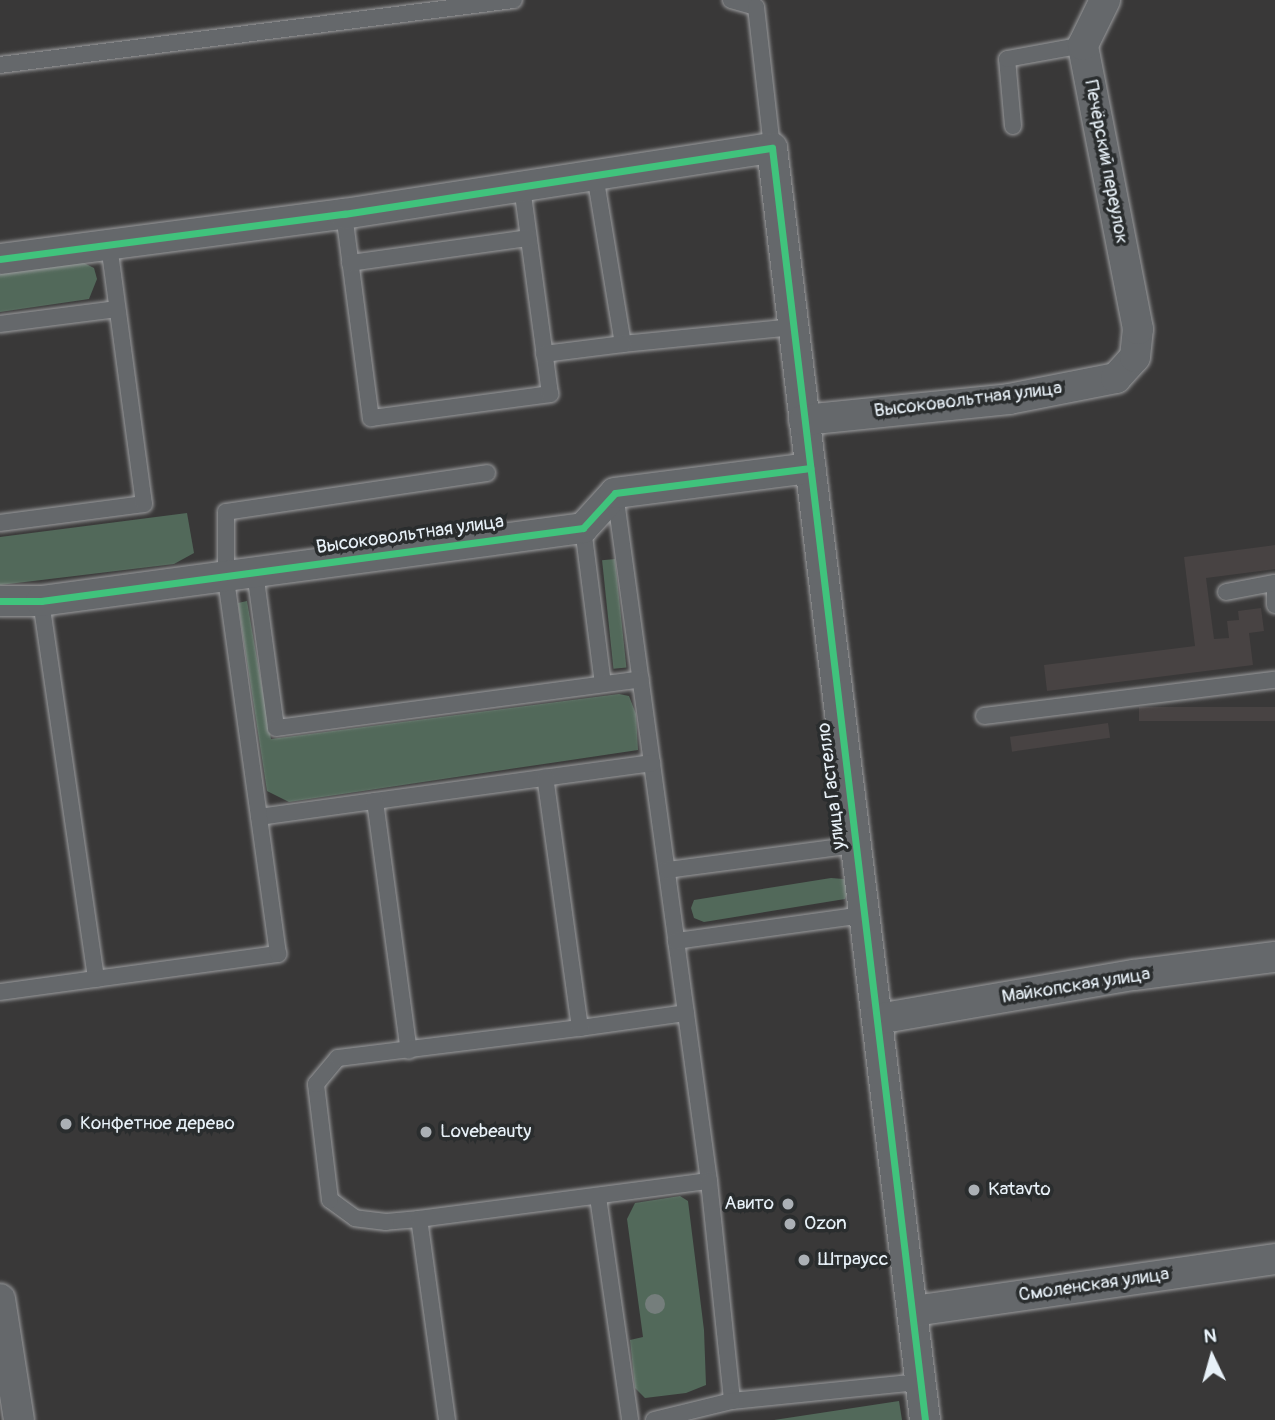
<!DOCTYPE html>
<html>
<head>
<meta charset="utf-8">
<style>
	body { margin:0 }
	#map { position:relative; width:1275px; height:1420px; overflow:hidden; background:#393838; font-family:Pangolin,sans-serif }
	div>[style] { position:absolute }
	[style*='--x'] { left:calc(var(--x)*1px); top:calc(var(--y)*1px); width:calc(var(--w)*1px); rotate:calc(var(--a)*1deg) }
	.built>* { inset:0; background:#484343; transform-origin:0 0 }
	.green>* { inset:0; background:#52695a; transform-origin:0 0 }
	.roads { filter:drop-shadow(0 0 2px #9c9d9f) drop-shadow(0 0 2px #9c9d9f) }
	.lane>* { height:16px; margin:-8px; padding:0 8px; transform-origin:8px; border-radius:8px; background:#65686b }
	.street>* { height:30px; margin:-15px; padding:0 15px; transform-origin:15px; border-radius:15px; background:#65686b }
	.cycleway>* { height:7px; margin:-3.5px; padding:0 3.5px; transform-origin:3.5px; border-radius:3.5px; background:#40c37c }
	.trees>* { width:20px; height:20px; margin:-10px; border-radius:50%; background:#757e7c }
	.dots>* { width:19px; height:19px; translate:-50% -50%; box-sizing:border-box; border:4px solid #2a2d2e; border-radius:50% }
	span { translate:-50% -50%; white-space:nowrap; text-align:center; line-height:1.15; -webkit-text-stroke:7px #2a2d2e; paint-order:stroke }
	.street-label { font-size:19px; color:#e8f1f8 }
	.poi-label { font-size:19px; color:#e8f1f8 }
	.left { translate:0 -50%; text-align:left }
	.right { translate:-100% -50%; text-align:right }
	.north { position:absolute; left:1177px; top:1322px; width:70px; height:70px; -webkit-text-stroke:5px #2a2d2e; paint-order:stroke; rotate:355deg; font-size:19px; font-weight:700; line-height:28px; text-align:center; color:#e8f1f8 }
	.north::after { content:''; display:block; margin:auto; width:24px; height:32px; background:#e8f1f8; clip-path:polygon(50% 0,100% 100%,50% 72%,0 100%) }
</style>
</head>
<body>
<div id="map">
	<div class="built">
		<div style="clip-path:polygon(1275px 545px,1275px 569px,1206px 578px,1214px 639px,1229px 638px,1227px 621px,1239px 620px,1238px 611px,1261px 608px,1264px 631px,1249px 633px,1253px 665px,1047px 691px,1044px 665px,1195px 646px,1184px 557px)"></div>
		<div style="left:1275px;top:707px;width:14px;height:136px;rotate:90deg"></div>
		<div style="left:1108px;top:723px;width:15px;height:99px;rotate:82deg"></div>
	</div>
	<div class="green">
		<div style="clip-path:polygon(82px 262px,94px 268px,97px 279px,89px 299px,0 312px,0 273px)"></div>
		<div style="clip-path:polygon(187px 513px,194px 553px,174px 564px,0 585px,0 537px)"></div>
		<div style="left:615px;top:559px;width:109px;height:13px;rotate:84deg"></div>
		<div style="clip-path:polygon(247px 601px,271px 739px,619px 694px,629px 696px,636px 714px,638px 750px,289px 802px,267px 791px,238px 603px)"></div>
		<div style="clip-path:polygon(831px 878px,844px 879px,849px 889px,845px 899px,704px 922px,694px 918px,691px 908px,694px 900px)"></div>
		<div style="clip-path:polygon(680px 1196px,688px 1201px,704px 1330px,706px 1385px,686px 1393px,645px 1398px,635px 1388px,630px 1340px,643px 1337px,627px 1219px,635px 1203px)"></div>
		<div style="clip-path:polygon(899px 1401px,902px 1420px,774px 1420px)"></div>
	</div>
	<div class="roads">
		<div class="lane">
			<div style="--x:731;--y:0;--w:26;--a:16"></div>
			<div style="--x:756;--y:7;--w:142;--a:83.5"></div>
			<div style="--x:0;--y:65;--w:518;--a:-7.21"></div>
			<div style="--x:1013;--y:126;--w:67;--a:-95.1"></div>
			<div style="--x:1007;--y:59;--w:77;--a:-10.4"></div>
			<div style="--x:595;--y:175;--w:171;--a:80.6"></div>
			<div style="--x:623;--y:344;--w:171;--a:-5.7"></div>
			<div style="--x:344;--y:214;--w:206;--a:82.5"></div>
			<div style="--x:371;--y:418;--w:181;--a:-7.6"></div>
			<div style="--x:550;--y:394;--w:210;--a:-97.7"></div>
			<div style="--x:350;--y:263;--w:180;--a:-8"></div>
			<div style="--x:0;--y:324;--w:118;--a:-7.3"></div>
			<div style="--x:544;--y:354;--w:80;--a:-7.2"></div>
			<div style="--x:615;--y:493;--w:452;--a:82.2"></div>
			<div style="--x:0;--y:523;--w:145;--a:-7.5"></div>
			<div style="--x:144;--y:504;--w:261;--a:-97.7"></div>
			<div style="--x:583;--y:528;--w:157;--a:82.7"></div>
			<div style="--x:255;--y:572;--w:157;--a:82.3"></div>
			<div style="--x:276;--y:728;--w:368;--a:-7.6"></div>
			<div style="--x:1275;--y:583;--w:22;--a:90"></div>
			<div style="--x:1226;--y:592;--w:48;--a:-10.8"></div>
			<div style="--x:41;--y:601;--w:382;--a:81.7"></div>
			<div style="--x:984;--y:716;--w:293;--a:-7.1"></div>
			<div style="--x:375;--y:801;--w:280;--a:-7.8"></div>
			<div style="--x:259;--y:817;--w:117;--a:-7.9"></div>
			<div style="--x:375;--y:801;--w:252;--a:82.3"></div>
			<div style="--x:667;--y:870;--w:190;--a:-7.6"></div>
			<div style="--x:0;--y:992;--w:281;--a:-7.8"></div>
			<div style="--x:278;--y:954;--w:381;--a:-97.9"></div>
			<div style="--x:226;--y:577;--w:65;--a:-90"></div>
			<div style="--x:226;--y:512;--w:264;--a:-8.5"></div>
			<div style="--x:580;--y:1028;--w:107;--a:-8.1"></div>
			<div style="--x:709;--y:1181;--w:242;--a:-97.8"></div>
			<div style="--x:676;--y:941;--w:190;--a:-7.9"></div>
			<div style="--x:598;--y:1197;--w:225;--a:81.8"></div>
			<div style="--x:419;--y:1219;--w:33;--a:175"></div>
			<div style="--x:386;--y:1222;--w:31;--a:-173"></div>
			<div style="--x:355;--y:1218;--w:31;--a:-144"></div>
			<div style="--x:330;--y:1200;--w:117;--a:-96.9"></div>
			<div style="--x:316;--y:1084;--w:34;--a:-50"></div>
			<div style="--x:338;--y:1058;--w:244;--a:-7.1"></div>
			<div style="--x:580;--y:1028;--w:253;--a:-97.9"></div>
			<div style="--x:447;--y:1420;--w:203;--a:-97.9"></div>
			<div style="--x:419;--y:1219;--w:292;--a:-7.5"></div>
			<div style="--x:709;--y:1181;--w:221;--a:84"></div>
			<div style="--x:732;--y:1401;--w:189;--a:-5.8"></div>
			<div style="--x:654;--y:1420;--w:80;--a:-13.7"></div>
		</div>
		<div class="street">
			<div style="--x:0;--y:259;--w:347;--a:-7.5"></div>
			<div style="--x:344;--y:214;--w:433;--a:-8.8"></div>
			<div style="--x:772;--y:148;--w:1281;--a:83.14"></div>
			<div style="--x:804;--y:420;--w:206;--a:-5.8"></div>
			<div style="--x:1009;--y:399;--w:109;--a:-11.1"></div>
			<div style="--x:1116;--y:378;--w:28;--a:-48"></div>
			<div style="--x:1135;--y:357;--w:28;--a:-84"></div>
			<div style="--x:1138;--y:329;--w:289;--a:-101"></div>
			<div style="--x:1083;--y:45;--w:50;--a:-63.9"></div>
			<div style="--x:0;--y:601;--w:41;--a:0"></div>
			<div style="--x:41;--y:601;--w:547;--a:-7.67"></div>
			<div style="--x:583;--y:528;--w:47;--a:-47.6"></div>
			<div style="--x:615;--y:493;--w:197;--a:-7.3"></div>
			<div style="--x:878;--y:1019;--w:260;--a:-9.8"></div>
			<div style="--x:1134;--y:975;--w:142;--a:-7.3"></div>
			<div style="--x:0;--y:1299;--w:122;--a:81.1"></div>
			<div style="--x:914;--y:1311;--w:365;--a:-8.2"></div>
		</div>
	</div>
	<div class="cycleway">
		<div style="--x:0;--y:259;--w:347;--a:-7.5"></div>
		<div style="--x:344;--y:214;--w:433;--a:-8.8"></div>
		<div style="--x:772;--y:148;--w:1281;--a:83.14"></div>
		<div style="--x:0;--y:601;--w:41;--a:0"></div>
		<div style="--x:41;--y:601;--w:547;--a:-7.67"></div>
		<div style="--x:583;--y:528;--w:47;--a:-47.6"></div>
		<div style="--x:615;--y:493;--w:197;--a:-7.3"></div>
	</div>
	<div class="trees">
		<div style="left:655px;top:1304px"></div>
	</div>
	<div class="dots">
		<div style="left:66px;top:1124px;background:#abb0b5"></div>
		<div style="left:426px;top:1132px;background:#abb0b5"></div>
		<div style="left:974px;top:1190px;background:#abb0b5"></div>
		<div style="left:788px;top:1204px;background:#abb0b5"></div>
		<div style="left:790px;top:1224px;background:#abb0b5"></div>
		<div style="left:804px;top:1260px;background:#abb0b5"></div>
	</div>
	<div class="street-label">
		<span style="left:1106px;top:162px;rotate:79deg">Печёрский переулок</span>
		<span style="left:968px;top:400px;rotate:-7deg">Высоковольтная улица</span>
		<span style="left:410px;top:535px;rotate:-8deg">Высоковольтная улица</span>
		<span style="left:832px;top:786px;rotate:-97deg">улица Гастелло</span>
		<span style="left:1076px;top:986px;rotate:-9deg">Майкопская улица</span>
		<span style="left:1094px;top:1285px;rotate:-8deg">Смоленская улица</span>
	</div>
	<div class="poi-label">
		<span class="left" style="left:80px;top:1124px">Конфетное дерево</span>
		<span class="left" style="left:440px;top:1132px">Lovebeauty</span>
		<span class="left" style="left:988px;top:1190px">Katavto</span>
		<span class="right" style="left:774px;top:1204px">Авито</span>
		<span class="left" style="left:804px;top:1224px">Ozon</span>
		<span class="left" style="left:818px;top:1260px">Штраусс</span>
	</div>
	<div class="north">N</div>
</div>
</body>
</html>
